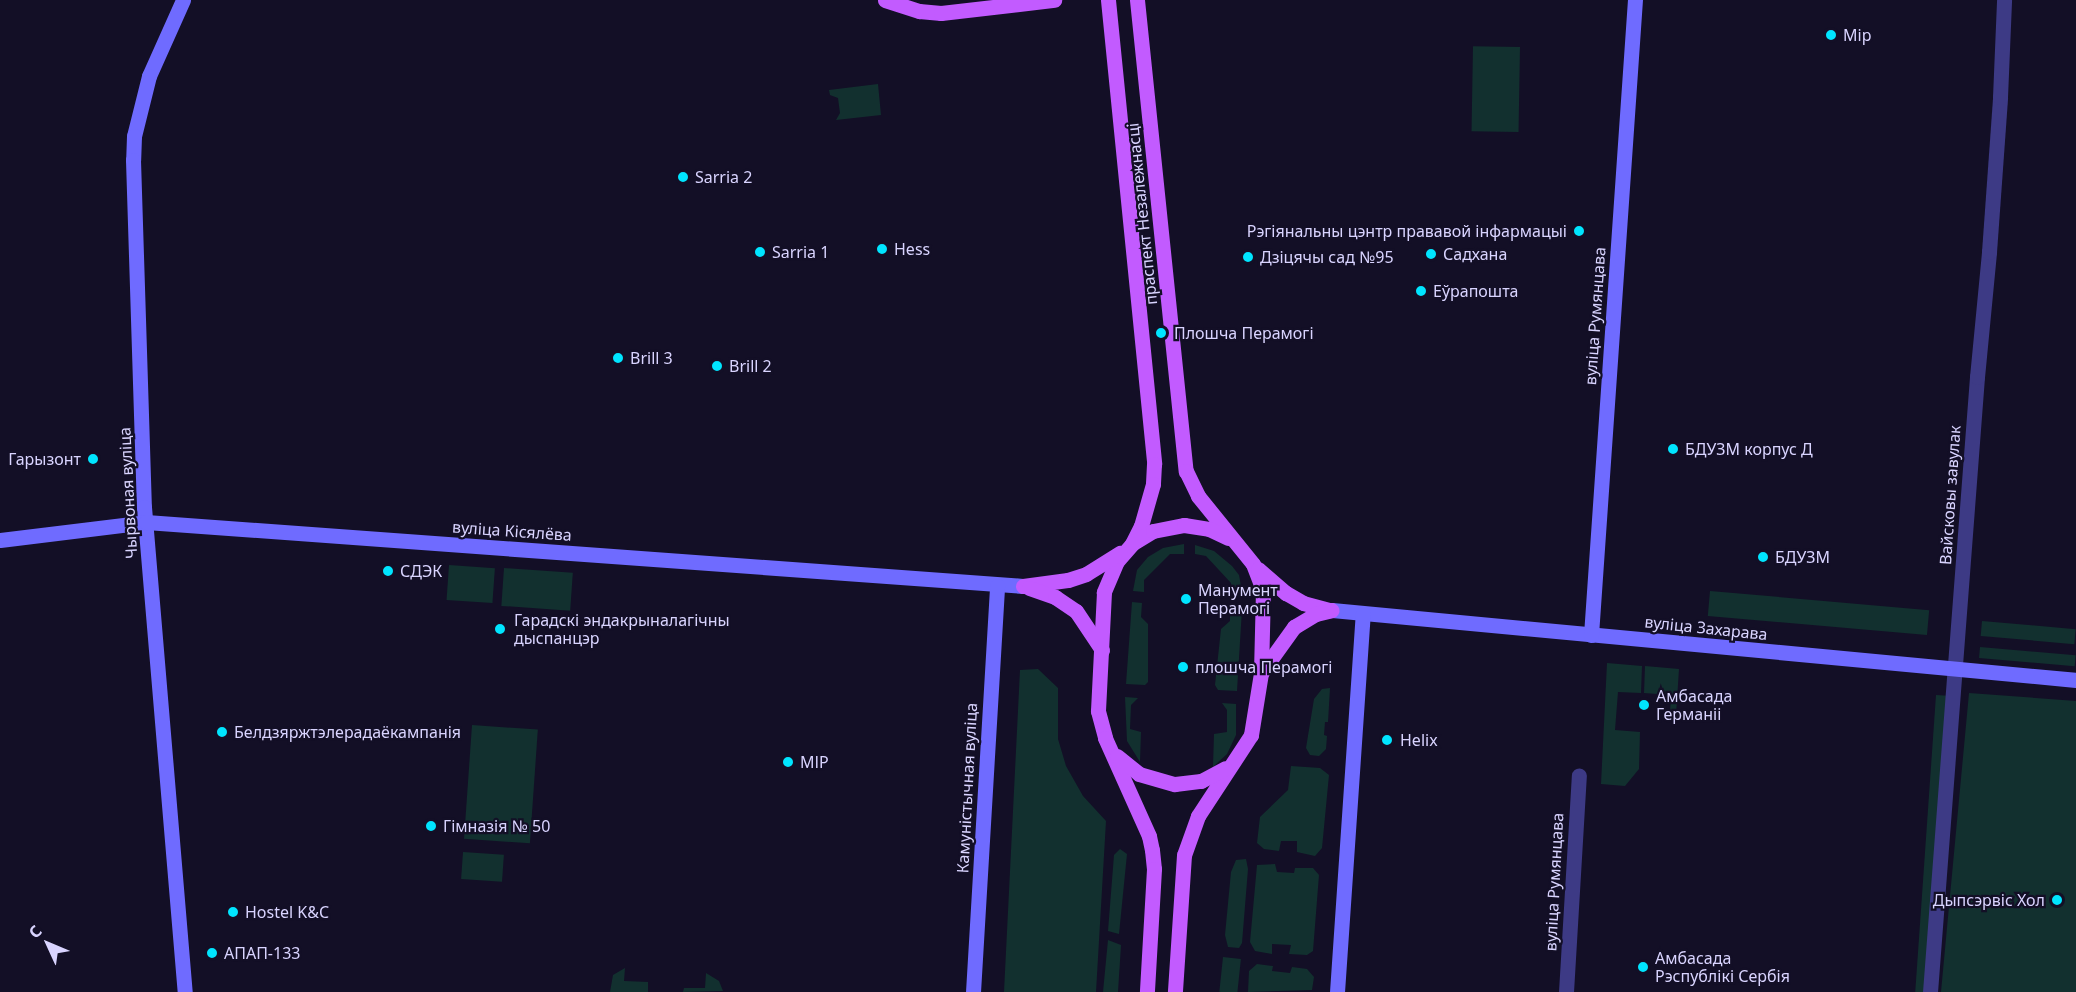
<!DOCTYPE html>
<html>
<head>
<meta charset="utf-8">
<style>
	body { margin:0 }
	#map { position:relative; width:2076px; height:992px; overflow:hidden; background:#130f26; font-family:"Noto Sans",sans-serif }
	div>[style] { position:absolute }
	[style*='--x'] { left:calc(var(--x)*1px); top:calc(var(--y)*1px); width:calc(var(--w)*1px); rotate:calc(var(--a)*1deg) }
	.green>* { inset:0; background:#12302f; transform-origin:0 0 }
	.street>* { height:15px; margin:-7.5px; padding:0 7.5px; transform-origin:7.5px; border-radius:7.5px; background:#3d3a85 }
	.secondary>* { height:15px; margin:-7.5px; padding:0 7.5px; transform-origin:7.5px; border-radius:7.5px; background:#6f6bff }
	.primary>* { height:15px; margin:-7.5px; padding:0 7.5px; transform-origin:7.5px; border-radius:7.5px; background:#c25bff }
	.dots>* { width:16px; height:16px; translate:-50% -50%; box-sizing:border-box; border:3px solid #130f26; border-radius:50% }
	span { translate:-50% -50%; white-space:nowrap; text-align:center; line-height:1.15; -webkit-text-stroke:4.5px #130f26; paint-order:stroke }
	.poi-label { font-size:16px; color:#d9d4ff }
	.left { translate:0 -50%; text-align:left }
	.right { translate:-100% -50%; text-align:right }
	.street-label { font-size:16px; color:#d9d4ff }
	.north { position:absolute; left:18px; top:914px; width:60px; height:60px; -webkit-text-stroke:4px #130f26; paint-order:stroke; rotate:314deg; font-size:16px; font-weight:700; line-height:24px; text-align:center; color:#d9d4ff }
	.north::after { content:''; display:block; margin:auto; width:21px; height:27px; background:#d9d4ff; clip-path:polygon(50% 0,100% 100%,50% 72%,0 100%) }
</style>
</head>
<body>
<div id="map">
	<div class="green">
		<div style="left:1520px;top:47px;width:85px;height:47px;rotate:91deg"></div>
		<div style="clip-path:polygon(878px 84px,881px 115px,836px 120px,840px 113px,838px 98px,830px 95px,829px 90px)"></div>
		<div style="clip-path:polygon(1184px 544px,1184px 554px,1170px 554px,1144px 580px,1144px 592px,1133px 591px,1137px 570px,1148px 557px,1163px 548px)"></div>
		<div style="clip-path:polygon(1195px 545px,1214px 551px,1232px 566px,1239px 575px,1243px 597px,1231px 596px,1231px 583px,1206px 556px,1195px 554px)"></div>
		<div style="left:449px;top:565px;width:46px;height:35px;rotate:4deg"></div>
		<div style="left:504px;top:568px;width:69px;height:38px;rotate:4deg"></div>
		<div style="left:1710px;top:591px;width:220px;height:25px;rotate:5deg"></div>
		<div style="clip-path:polygon(1132px 602px,1142px 603px,1141px 617px,1148px 624px,1148px 682px,1145px 685px,1126px 684px)"></div>
		<div style="clip-path:polygon(1230px 608px,1242px 609px,1237px 691px,1218px 690px,1215px 685px,1221px 629px,1230px 621px)"></div>
		<div style="left:1982px;top:621px;width:94px;height:15px;rotate:5deg"></div>
		<div style="left:1980px;top:647px;width:96px;height:11px;rotate:5deg"></div>
		<div style="clip-path:polygon(1607px 663px,1642px 666px,1641px 693px,1618px 692px,1615px 730px,1640px 732px,1639px 769px,1625px 786px,1601px 784px)"></div>
		<div style="clip-path:polygon(1645px 666px,1679px 669px,1676px 715px,1670px 714px,1671px 695px,1644px 693px)"></div>
		<div style="clip-path:polygon(1038px 669px,1058px 688px,1058px 739px,1066px 766px,1083px 796px,1106px 821px,1096px 992px,1004px 992px,1020px 670px)"></div>
		<div style="clip-path:polygon(1330px 688px,1328px 722px,1325px 722px,1324px 735px,1327px 736px,1326px 749px,1319px 756px,1310px 755px,1306px 748px,1314px 699px,1322px 689px)"></div>
		<div style="clip-path:polygon(1969px 693px,2076px 701px,2076px 992px,1941px 992px)"></div>
		<div style="left:1936px;top:695px;width:16px;height:298px;rotate:4deg"></div>
		<div style="clip-path:polygon(1125px 697px,1138px 698px,1131px 705px,1130px 729px,1141px 732px,1140px 762px,1127px 741px)"></div>
		<div style="clip-path:polygon(1222px 703px,1236px 704px,1236px 735px,1227px 754px,1213px 767px,1214px 734px,1227px 732px,1227px 710px)"></div>
		<div style="left:472px;top:725px;width:66px;height:114px;rotate:4deg"></div>
		<div style="clip-path:polygon(1291px 766px,1320px 768px,1329px 775px,1322px 848px,1315px 856px,1297px 852px,1297px 841px,1281px 841px,1279px 851px,1264px 849px,1257px 843px,1260px 817px,1288px 790px)"></div>
		<div style="clip-path:polygon(1120px 849px,1127px 854px,1119px 934px,1108px 931px,1114px 855px)"></div>
		<div style="left:463px;top:852px;width:41px;height:27px;rotate:4deg"></div>
		<div style="clip-path:polygon(1246px 859px,1248px 869px,1242px 943px,1239px 948px,1228px 947px,1225px 935px,1231px 872px,1236px 860px)"></div>
		<div style="clip-path:polygon(1275px 864px,1277px 872px,1294px 873px,1295px 868px,1313px 868px,1319px 875px,1313px 951px,1307px 955px,1289px 954px,1291px 945px,1272px 944px,1272px 954px,1255px 951px,1250px 942px,1257px 865px)"></div>
		<div style="clip-path:polygon(1108px 940px,1121px 945px,1118px 992px,1103px 992px)"></div>
		<div style="left:1223px;top:957px;width:18px;height:35px;rotate:6deg"></div>
		<div style="clip-path:polygon(1257px 964px,1273px 966px,1272px 971px,1290px 973px,1292px 967px,1307px 969px,1314px 977px,1312px 990px,1248px 992px,1249px 971px)"></div>
		<div style="clip-path:polygon(625px 968px,624px 981px,648px 982px,648px 992px,610px 992px,613px 975px)"></div>
		<div style="clip-path:polygon(706px 973px,719px 981px,723px 991px,683px 992px,684px 988px,705px 988px)"></div>
	</div>
	<div class="street">
		<div style="--x:1566;--y:992;--w:217;--a:-86.6"></div>
		<div style="--x:1930;--y:992;--w:617;--a:-85.63"></div>
		<div style="--x:1977;--y:377;--w:126;--a:-84.5"></div>
		<div style="--x:1989;--y:252;--w:155;--a:-85.9"></div>
		<div style="--x:2000;--y:97;--w:97;--a:-87.6"></div>
	</div>
	<div class="secondary">
		<div style="--x:183;--y:0;--w:83;--a:114.1"></div>
		<div style="--x:149;--y:76;--w:62;--a:104"></div>
		<div style="--x:134;--y:136;--w:24;--a:92"></div>
		<div style="--x:133;--y:160;--w:347;--a:88.2"></div>
		<div style="--x:144;--y:507;--w:487;--a:85.2"></div>
		<div style="--x:0;--y:540;--w:147;--a:-7"></div>
		<div style="--x:146;--y:522;--w:879;--a:4.17"></div>
		<div style="--x:1332;--y:610;--w:747;--a:5.37"></div>
		<div style="--x:1591;--y:635;--w:637;--a:-86.04"></div>
		<div style="--x:973;--y:992;--w:407;--a:-86.6"></div>
		<div style="--x:1337;--y:992;--w:379;--a:-86.1"></div>
	</div>
	<div class="primary">
		<div style="--x:885;--y:0;--w:36;--a:18"></div>
		<div style="--x:919;--y:11;--w:22;--a:5"></div>
		<div style="--x:941;--y:13;--w:114;--a:-6.6"></div>
		<div style="--x:1108;--y:0;--w:466;--a:84.3"></div>
		<div style="--x:1154;--y:464;--w:20;--a:93"></div>
		<div style="--x:1153;--y:484;--w:44;--a:105.9"></div>
		<div style="--x:1141;--y:526;--w:20;--a:117"></div>
		<div style="--x:1132;--y:544;--w:23;--a:131"></div>
		<div style="--x:1117;--y:561;--w:34;--a:113"></div>
		<div style="--x:1104;--y:592;--w:119;--a:92.9"></div>
		<div style="--x:1098;--y:711;--w:28;--a:75"></div>
		<div style="--x:1105;--y:738;--w:107;--a:65.8"></div>
		<div style="--x:1149;--y:836;--w:14;--a:78"></div>
		<div style="--x:1152;--y:850;--w:19;--a:84"></div>
		<div style="--x:1154;--y:869;--w:123;--a:93.3"></div>
		<div style="--x:1137;--y:0;--w:474;--a:84.1"></div>
		<div style="--x:1186;--y:471;--w:28;--a:64"></div>
		<div style="--x:1198;--y:496;--w:87;--a:51"></div>
		<div style="--x:1253;--y:564;--w:28;--a:69"></div>
		<div style="--x:1263;--y:590;--w:83;--a:91.4"></div>
		<div style="--x:1261;--y:673;--w:63;--a:99.2"></div>
		<div style="--x:1251;--y:735;--w:97;--a:123.2"></div>
		<div style="--x:1198;--y:816;--w:41;--a:109.7"></div>
		<div style="--x:1184;--y:855;--w:137;--a:93.8"></div>
		<div style="--x:1133;--y:543;--w:23;--a:-31"></div>
		<div style="--x:1153;--y:531;--w:32;--a:-11"></div>
		<div style="--x:1184;--y:525;--w:25;--a:9"></div>
		<div style="--x:1209;--y:529;--w:21;--a:25"></div>
		<div style="--x:1258;--y:569;--w:37;--a:41"></div>
		<div style="--x:1286;--y:593;--w:20;--a:30"></div>
		<div style="--x:1303;--y:603;--w:28;--a:15"></div>
		<div style="--x:1023;--y:586;--w:45;--a:-7.6"></div>
		<div style="--x:1068;--y:580;--w:19;--a:-18"></div>
		<div style="--x:1086;--y:574;--w:40;--a:-32"></div>
		<div style="--x:1029;--y:588;--w:28;--a:19"></div>
		<div style="--x:1055;--y:597;--w:25;--a:34"></div>
		<div style="--x:1076;--y:611;--w:47;--a:56.3"></div>
		<div style="--x:1261;--y:673;--w:57;--a:-54.3"></div>
		<div style="--x:1294;--y:627;--w:26;--a:-31"></div>
		<div style="--x:1316;--y:614;--w:16;--a:-14"></div>
		<div style="--x:1117;--y:756;--w:28;--a:39"></div>
		<div style="--x:1139;--y:774;--w:37;--a:16"></div>
		<div style="--x:1175;--y:784;--w:26;--a:-7"></div>
		<div style="--x:1201;--y:781;--w:27;--a:-28"></div>
	</div>
	<div class="dots">
		<div style="left:1831px;top:35px;background:#00e5ff"></div>
		<div style="left:683px;top:177px;background:#00e5ff"></div>
		<div style="left:1579px;top:231px;background:#00e5ff"></div>
		<div style="left:882px;top:249px;background:#00e5ff"></div>
		<div style="left:760px;top:252px;background:#00e5ff"></div>
		<div style="left:1431px;top:254px;background:#00e5ff"></div>
		<div style="left:1248px;top:257px;background:#00e5ff"></div>
		<div style="left:1421px;top:291px;background:#00e5ff"></div>
		<div style="left:1161px;top:333px;background:#00e5ff"></div>
		<div style="left:618px;top:358px;background:#00e5ff"></div>
		<div style="left:717px;top:366px;background:#00e5ff"></div>
		<div style="left:1673px;top:449px;background:#00e5ff"></div>
		<div style="left:93px;top:459px;background:#00e5ff"></div>
		<div style="left:1763px;top:557px;background:#00e5ff"></div>
		<div style="left:388px;top:571px;background:#00e5ff"></div>
		<div style="left:1186px;top:599px;background:#00e5ff"></div>
		<div style="left:500px;top:629px;background:#00e5ff"></div>
		<div style="left:1183px;top:667px;background:#00e5ff"></div>
		<div style="left:1644px;top:705px;background:#00e5ff"></div>
		<div style="left:222px;top:732px;background:#00e5ff"></div>
		<div style="left:1387px;top:740px;background:#00e5ff"></div>
		<div style="left:788px;top:762px;background:#00e5ff"></div>
		<div style="left:431px;top:826px;background:#00e5ff"></div>
		<div style="left:2057px;top:900px;background:#00e5ff"></div>
		<div style="left:233px;top:912px;background:#00e5ff"></div>
		<div style="left:212px;top:953px;background:#00e5ff"></div>
		<div style="left:1643px;top:967px;background:#00e5ff"></div>
	</div>
	<div class="poi-label">
		<span class="left" style="left:1843px;top:35px">Мір</span>
		<span class="left" style="left:695px;top:177px">Sarria 2</span>
		<span class="right" style="left:1567px;top:231px">Рэгіянальны цэнтр прававой інфармацыі</span>
		<span class="left" style="left:894px;top:249px">Hess</span>
		<span class="left" style="left:772px;top:252px">Sarria 1</span>
		<span class="left" style="left:1443px;top:254px">Садхана</span>
		<span class="left" style="left:1260px;top:257px">Дзіцячы сад №95</span>
		<span class="left" style="left:1433px;top:291px">Еўрапошта</span>
		<span class="left" style="left:1174px;top:333px">Плошча Перамогі</span>
		<span class="left" style="left:630px;top:358px">Brill 3</span>
		<span class="left" style="left:729px;top:366px">Brill 2</span>
		<span class="left" style="left:1685px;top:449px">БДУЗМ корпус Д</span>
		<span class="right" style="left:81px;top:459px">Гарызонт</span>
		<span class="left" style="left:1775px;top:557px">БДУЗМ</span>
		<span class="left" style="left:400px;top:571px">СДЭК</span>
		<span class="left" style="left:1198px;top:599px">Манумент<br>Перамогі</span>
		<span class="left" style="left:514px;top:629px">Гарадскі эндакрыналагічны<br>дыспанцэр</span>
		<span class="left" style="left:1195px;top:667px">плошча Перамогі</span>
		<span class="left" style="left:1656px;top:705px">Амбасада<br>Германіі</span>
		<span class="left" style="left:234px;top:732px">Белдзяржтэлерадаёкампанія</span>
		<span class="left" style="left:1400px;top:740px">Helix</span>
		<span class="left" style="left:800px;top:762px">МІР</span>
		<span class="left" style="left:443px;top:826px">Гімназія № 50</span>
		<span class="right" style="left:2045px;top:900px">Дыпсэрвіс Хол</span>
		<span class="left" style="left:245px;top:912px">Hostel K&amp;C</span>
		<span class="left" style="left:224px;top:953px">АПАП-133</span>
		<span class="left" style="left:1655px;top:967px">Амбасада<br>Рэспублікі Сербія</span>
	</div>
	<div class="street-label">
		<span style="left:1142px;top:214px;rotate:-96deg">праспект Незалежнасці</span>
		<span style="left:1595px;top:316px;rotate:-86deg">вуліца Румянцава</span>
		<span style="left:128px;top:493px;rotate:-93deg">Чырвоная вуліца</span>
		<span style="left:1950px;top:495px;rotate:-86deg">Вайсковы завулак</span>
		<span style="left:512px;top:531px;rotate:4deg">вуліца Кісялёва</span>
		<span style="left:1706px;top:628px;rotate:6deg">вуліца Захарава</span>
		<span style="left:967px;top:788px;rotate:-87deg">Камуністычная вуліца</span>
		<span style="left:1554px;top:882px;rotate:-87deg">вуліца Румянцава</span>
	</div>
	<div class="north">С</div>
</div>
</body>
</html>
